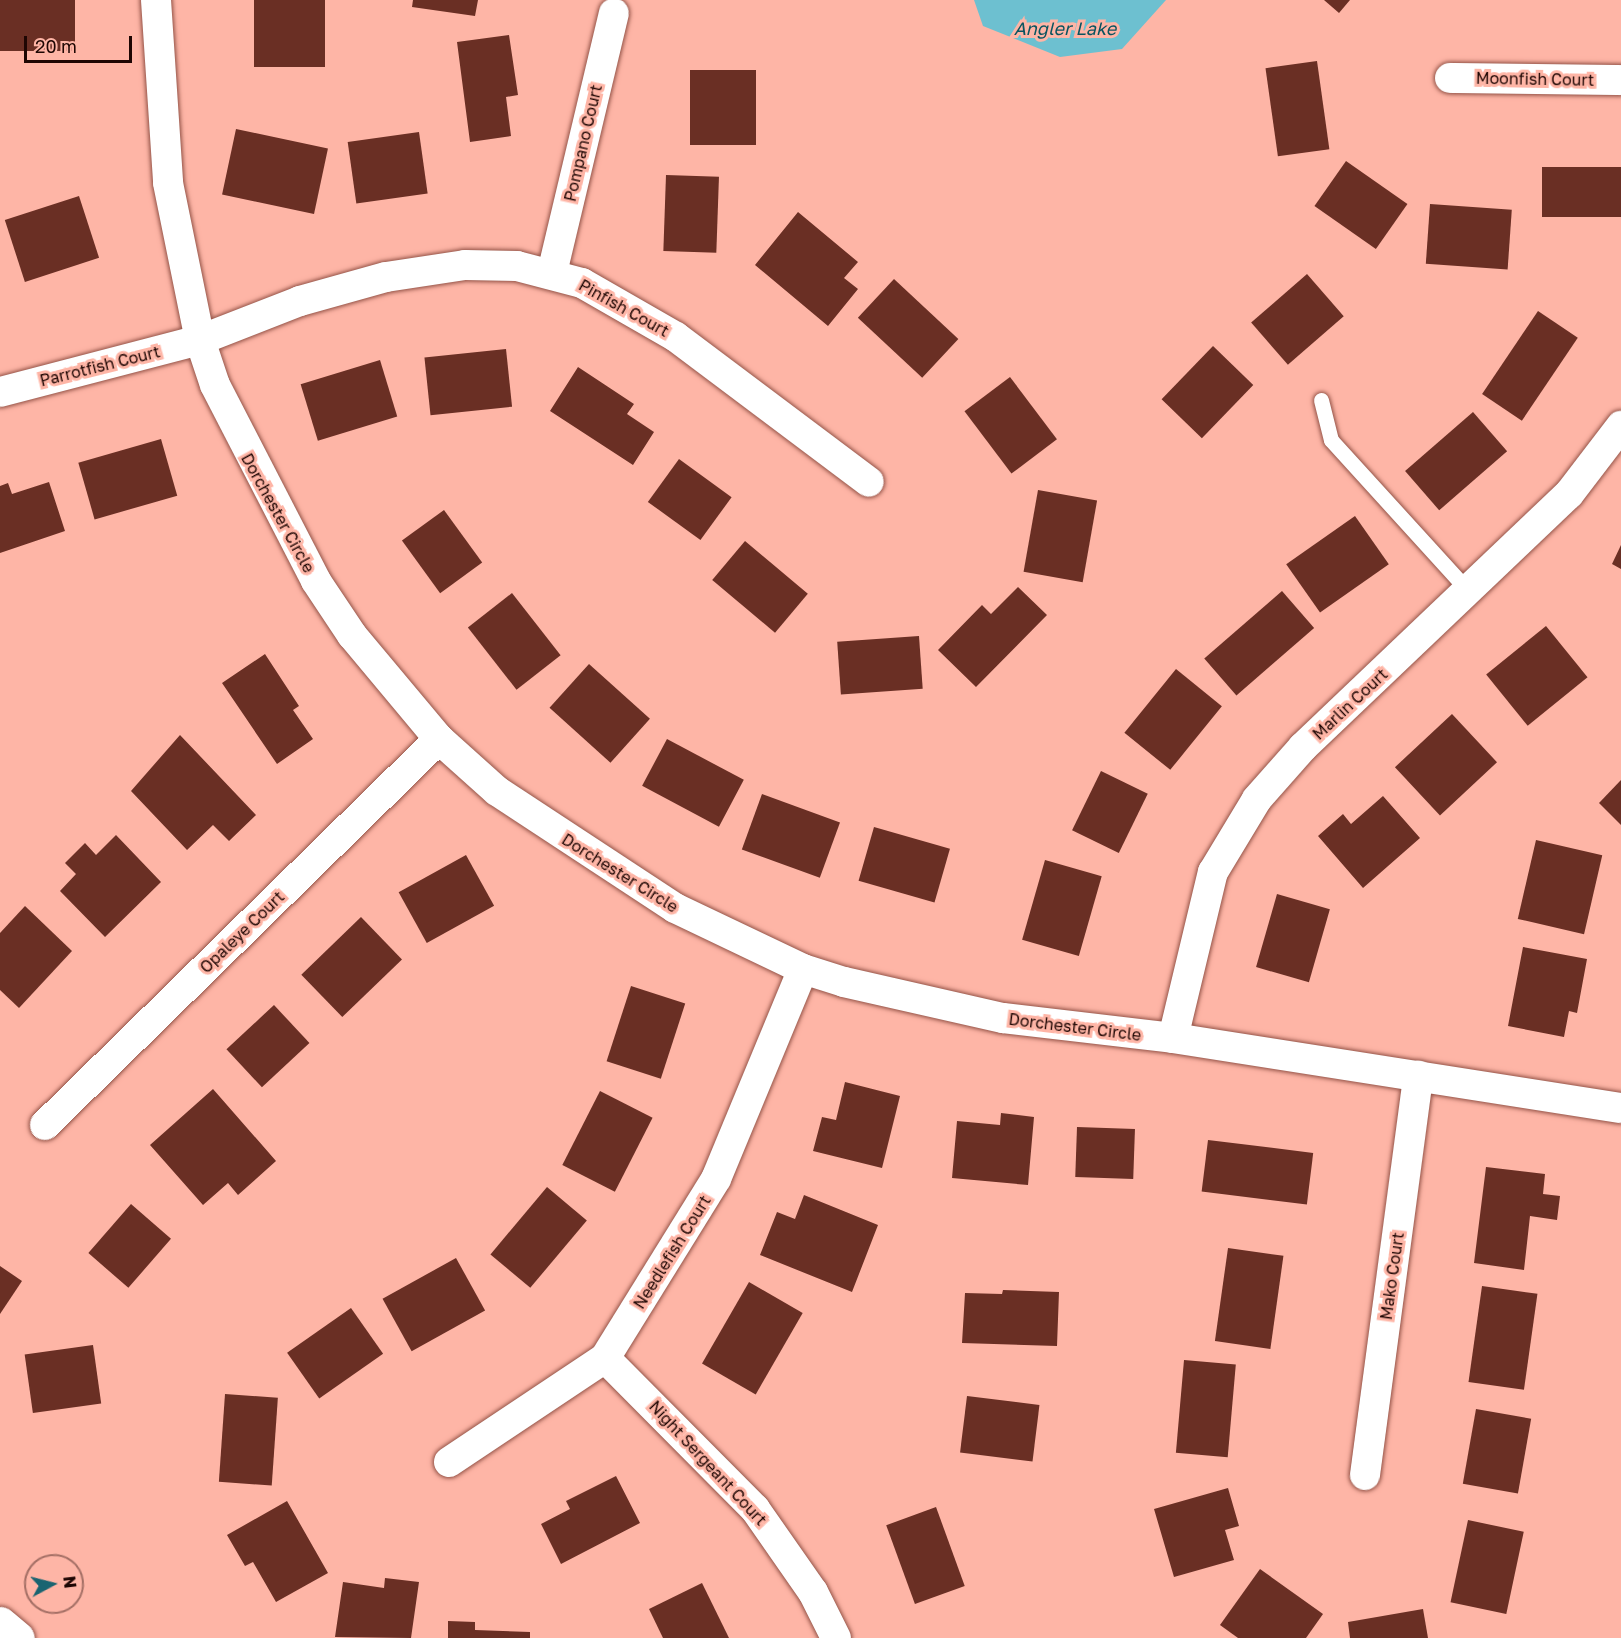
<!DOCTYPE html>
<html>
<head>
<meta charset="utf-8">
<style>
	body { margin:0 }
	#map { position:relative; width:1621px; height:1638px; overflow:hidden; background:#feb5a6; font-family:"Golos Text",sans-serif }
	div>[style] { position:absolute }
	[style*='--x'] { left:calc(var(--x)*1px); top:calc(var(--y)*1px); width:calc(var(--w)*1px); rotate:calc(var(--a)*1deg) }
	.water>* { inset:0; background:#6dc0d0 }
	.building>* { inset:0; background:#6a2f24; transform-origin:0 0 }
	.roads { filter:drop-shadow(0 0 2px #945448) drop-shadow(0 0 2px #945448) }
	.service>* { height:15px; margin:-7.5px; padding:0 7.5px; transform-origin:7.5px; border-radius:7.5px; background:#fff }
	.minor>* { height:30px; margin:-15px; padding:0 15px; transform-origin:15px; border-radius:15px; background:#fff }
	.secondary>* { height:33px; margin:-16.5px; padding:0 16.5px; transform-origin:16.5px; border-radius:16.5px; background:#fff }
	span { translate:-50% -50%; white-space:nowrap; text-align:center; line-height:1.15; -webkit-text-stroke:6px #feb5a6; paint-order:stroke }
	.street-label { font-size:16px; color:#1e0603 }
	.water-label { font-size:18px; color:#0a5460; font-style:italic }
	.north { position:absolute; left:24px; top:1554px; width:60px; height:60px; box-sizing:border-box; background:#feb5a6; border:2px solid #a46f65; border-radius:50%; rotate:83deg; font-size:16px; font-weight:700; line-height:24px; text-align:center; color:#1e0603 }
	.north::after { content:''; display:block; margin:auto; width:21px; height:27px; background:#1a6471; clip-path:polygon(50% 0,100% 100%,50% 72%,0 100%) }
	.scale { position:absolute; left:24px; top:36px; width:108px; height:27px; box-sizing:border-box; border:3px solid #1e0603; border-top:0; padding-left:8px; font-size:18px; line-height:21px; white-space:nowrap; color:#1e0603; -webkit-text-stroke:4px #feb5a6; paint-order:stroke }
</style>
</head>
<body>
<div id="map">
	<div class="water">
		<div style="clip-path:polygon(974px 0,1166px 0,1122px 49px,1060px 57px,983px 26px)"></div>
	</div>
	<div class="building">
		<div style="left:0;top:0;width:75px;height:51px"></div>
		<div style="left:254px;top:0;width:71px;height:67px"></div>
		<div style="clip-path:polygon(413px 0,478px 0,475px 16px,412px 7px)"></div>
		<div style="clip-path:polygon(1324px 0,1350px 0,1339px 13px)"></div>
		<div style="clip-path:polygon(509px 35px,518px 95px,506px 97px,511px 136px,470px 142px,457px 42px)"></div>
		<div style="left:1317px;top:61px;width:89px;height:52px;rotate:82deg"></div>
		<div style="left:690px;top:70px;width:66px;height:75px"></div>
		<div style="left:236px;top:129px;width:94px;height:67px;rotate:12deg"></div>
		<div style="left:419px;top:132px;width:62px;height:72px;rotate:82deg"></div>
		<div style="left:1346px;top:161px;width:75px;height:55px;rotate:35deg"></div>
		<div style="left:1621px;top:167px;width:50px;height:79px;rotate:90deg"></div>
		<div style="left:666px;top:175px;width:53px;height:76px;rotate:2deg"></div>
		<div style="left:79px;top:196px;width:65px;height:78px;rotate:72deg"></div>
		<div style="left:1430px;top:204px;width:82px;height:60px;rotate:4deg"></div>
		<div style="clip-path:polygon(798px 212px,858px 262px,844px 278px,858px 289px,828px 326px,755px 265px)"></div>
		<div style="left:1307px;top:274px;width:56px;height:74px;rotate:49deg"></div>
		<div style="left:894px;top:279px;width:88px;height:53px;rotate:43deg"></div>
		<div style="left:1538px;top:311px;width:48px;height:100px;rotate:34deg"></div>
		<div style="left:1213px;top:346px;width:56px;height:74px;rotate:44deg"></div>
		<div style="left:506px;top:349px;width:58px;height:82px;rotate:84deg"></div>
		<div style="left:380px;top:360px;width:59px;height:83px;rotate:73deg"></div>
		<div style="clip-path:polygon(578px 367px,634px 404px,627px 414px,654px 432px,633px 465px,550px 411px)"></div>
		<div style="left:1010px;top:377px;width:78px;height:57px;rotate:53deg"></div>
		<div style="left:1473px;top:412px;width:52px;height:90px;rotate:49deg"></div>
		<div style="left:161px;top:439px;width:59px;height:86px;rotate:74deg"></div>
		<div style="left:679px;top:459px;width:65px;height:53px;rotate:36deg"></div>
		<div style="clip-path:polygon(49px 482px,65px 531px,0 553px,0 486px,8px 483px,12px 494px)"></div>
		<div style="left:1038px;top:490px;width:60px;height:83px;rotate:10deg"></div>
		<div style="left:444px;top:510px;width:65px;height:52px;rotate:54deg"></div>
		<div style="left:1355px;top:516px;width:59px;height:84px;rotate:55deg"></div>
		<div style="left:745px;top:541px;width:82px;height:51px;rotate:40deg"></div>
		<div style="clip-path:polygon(1621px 545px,1621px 569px,1612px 564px)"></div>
		<div style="clip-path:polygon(1018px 587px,1047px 615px,976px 687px,938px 650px,982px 605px,991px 614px)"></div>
		<div style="left:1282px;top:591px;width:49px;height:103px;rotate:49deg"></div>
		<div style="left:512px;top:593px;width:79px;height:56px;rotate:52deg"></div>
		<div style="left:1546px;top:626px;width:66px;height:77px;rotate:51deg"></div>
		<div style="left:919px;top:636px;width:53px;height:82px;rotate:86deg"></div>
		<div style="clip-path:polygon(265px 654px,299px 706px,293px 710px,313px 739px,277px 764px,222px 683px)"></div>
		<div style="left:589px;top:664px;width:82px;height:59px;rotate:42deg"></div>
		<div style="left:1176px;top:669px;width:59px;height:82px;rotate:39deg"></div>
		<div style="left:1452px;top:714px;width:66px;height:78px;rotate:47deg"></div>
		<div style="clip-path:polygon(180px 735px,256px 815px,229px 841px,213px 825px,187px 850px,131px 791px)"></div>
		<div style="left:667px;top:739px;width:87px;height:53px;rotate:28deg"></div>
		<div style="left:1101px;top:771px;width:52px;height:66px;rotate:26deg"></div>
		<div style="clip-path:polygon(1621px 780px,1621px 825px,1599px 803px)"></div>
		<div style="left:762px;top:794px;width:83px;height:59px;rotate:20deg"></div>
		<div style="clip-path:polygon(1383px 796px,1420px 838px,1363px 888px,1318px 836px,1343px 814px,1351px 824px)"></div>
		<div style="left:874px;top:827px;width:79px;height:56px;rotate:16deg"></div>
		<div style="clip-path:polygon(116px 835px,161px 882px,105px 937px,60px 891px,76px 874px,65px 863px,85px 843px,96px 855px)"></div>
		<div style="left:1536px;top:840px;width:68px;height:81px;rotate:13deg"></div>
		<div style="left:466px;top:855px;width:58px;height:77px;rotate:61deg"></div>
		<div style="left:1045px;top:860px;width:59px;height:83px;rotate:16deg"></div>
		<div style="left:1277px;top:894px;width:55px;height:76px;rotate:16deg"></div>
		<div style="clip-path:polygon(25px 906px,72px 951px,19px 1008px,0 990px,0 933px)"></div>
		<div style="left:361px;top:917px;width:59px;height:83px;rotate:46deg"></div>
		<div style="clip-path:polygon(1523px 947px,1587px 959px,1577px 1013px,1569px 1011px,1564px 1037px,1508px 1026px)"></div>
		<div style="left:631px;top:986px;width:57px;height:79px;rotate:18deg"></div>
		<div style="left:274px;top:1005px;width:52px;height:65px;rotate:47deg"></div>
		<div style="clip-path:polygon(845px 1082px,900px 1096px,882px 1168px,813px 1151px,822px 1117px,836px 1120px)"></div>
		<div style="clip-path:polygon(213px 1089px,276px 1161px,238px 1195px,228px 1183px,203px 1205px,150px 1145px)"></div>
		<div style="left:600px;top:1091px;width:59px;height:83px;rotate:27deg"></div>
		<div style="clip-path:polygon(1001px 1113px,1034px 1117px,1028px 1185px,952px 1178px,957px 1121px,1000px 1125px)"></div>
		<div style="left:1077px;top:1127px;width:58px;height:50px;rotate:2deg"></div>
		<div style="left:1208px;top:1140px;width:106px;height:52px;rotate:7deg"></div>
		<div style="clip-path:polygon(1486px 1167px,1545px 1174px,1543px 1194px,1560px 1196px,1557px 1220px,1530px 1216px,1524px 1270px,1474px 1263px)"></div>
		<div style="left:547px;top:1187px;width:52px;height:88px;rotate:40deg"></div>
		<div style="clip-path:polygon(804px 1195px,878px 1225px,852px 1292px,760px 1255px,777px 1212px,795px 1219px)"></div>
		<div style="left:131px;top:1204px;width:53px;height:65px;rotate:41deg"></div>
		<div style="left:1228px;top:1248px;width:56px;height:94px;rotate:8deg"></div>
		<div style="left:456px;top:1258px;width:60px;height:84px;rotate:61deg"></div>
		<div style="clip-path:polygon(0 1266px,22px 1281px,0 1314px)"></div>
		<div style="left:749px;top:1282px;width:62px;height:94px;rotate:30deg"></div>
		<div style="left:1482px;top:1286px;width:56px;height:97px;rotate:8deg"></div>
		<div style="clip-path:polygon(1003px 1290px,1059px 1292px,1057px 1346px,962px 1343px,965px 1293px,1002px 1294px)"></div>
		<div style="left:351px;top:1308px;width:56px;height:78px;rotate:55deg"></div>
		<div style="left:93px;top:1345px;width:59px;height:69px;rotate:82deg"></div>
		<div style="left:1184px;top:1360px;width:52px;height:93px;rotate:5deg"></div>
		<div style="left:225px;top:1394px;width:53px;height:88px;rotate:4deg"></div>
		<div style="left:967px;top:1396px;width:73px;height:57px;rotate:7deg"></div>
		<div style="left:1476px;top:1409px;width:56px;height:76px;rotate:10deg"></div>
		<div style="clip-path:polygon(616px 1476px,640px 1523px,561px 1564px,541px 1524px,570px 1509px,566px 1501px)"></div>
		<div style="clip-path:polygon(1228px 1488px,1239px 1526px,1225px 1530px,1234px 1560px,1174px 1577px,1154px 1509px)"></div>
		<div style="clip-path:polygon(287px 1501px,328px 1573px,276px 1602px,253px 1562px,245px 1566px,227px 1535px)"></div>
		<div style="left:936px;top:1507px;width:84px;height:53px;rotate:70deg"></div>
		<div style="left:1468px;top:1520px;width:57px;height:84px;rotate:12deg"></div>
		<div style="clip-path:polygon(1260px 1569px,1323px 1614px,1306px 1638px,1238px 1638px,1220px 1625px)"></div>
		<div style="clip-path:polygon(385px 1578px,419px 1582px,411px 1638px,335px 1637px,343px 1582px,384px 1588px)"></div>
		<div style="clip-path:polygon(702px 1583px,729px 1638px,663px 1638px,649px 1609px)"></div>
		<div style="clip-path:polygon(1423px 1609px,1428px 1638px,1350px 1638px,1348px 1622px)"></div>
		<div style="clip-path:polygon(448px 1621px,475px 1622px,475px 1630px,530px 1632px,530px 1638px,448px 1638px)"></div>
	</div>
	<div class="roads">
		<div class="service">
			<div style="--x:1321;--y:400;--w:41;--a:76"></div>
			<div style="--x:1331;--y:440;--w:207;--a:47.7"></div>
		</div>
		<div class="minor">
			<div style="--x:156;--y:0;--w:183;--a:86.2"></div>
			<div style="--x:168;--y:183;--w:160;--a:78.5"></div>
			<div style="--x:200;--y:340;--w:47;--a:71.6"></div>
			<div style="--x:215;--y:385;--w:220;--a:62.7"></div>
			<div style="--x:316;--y:581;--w:65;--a:56.3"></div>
			<div style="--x:352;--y:635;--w:136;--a:50.1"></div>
			<div style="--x:439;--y:739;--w:78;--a:41.9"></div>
			<div style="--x:497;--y:791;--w:213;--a:33.3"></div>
			<div style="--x:675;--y:908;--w:142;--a:25.5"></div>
			<div style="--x:803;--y:969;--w:43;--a:17.6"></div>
			<div style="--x:844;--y:982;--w:163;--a:12.8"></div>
			<div style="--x:1003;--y:1018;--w:171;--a:6.7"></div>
			<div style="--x:1173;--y:1038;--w:453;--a:8.9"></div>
			<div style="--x:1450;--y:78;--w:171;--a:0.7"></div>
			<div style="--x:552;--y:273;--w:267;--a:-76.6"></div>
			<div style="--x:0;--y:392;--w:207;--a:-14.6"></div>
			<div style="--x:200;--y:340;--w:107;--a:-21.3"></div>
			<div style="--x:300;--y:301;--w:89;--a:-15.6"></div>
			<div style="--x:386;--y:277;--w:80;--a:-8.6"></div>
			<div style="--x:465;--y:265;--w:52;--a:1.1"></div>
			<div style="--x:517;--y:266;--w:67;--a:14.7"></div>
			<div style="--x:582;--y:283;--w:108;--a:29.9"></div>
			<div style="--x:676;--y:337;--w:241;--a:36.9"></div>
			<div style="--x:1173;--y:1038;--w:171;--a:-76.5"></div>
			<div style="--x:1213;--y:872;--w:85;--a:-58.9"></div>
			<div style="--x:1257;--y:799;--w:69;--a:-48.5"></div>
			<div style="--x:1303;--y:747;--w:367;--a:-43.6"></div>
			<div style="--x:1569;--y:494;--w:86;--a:-52.6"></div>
			<div style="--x:45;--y:1125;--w:552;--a:-44.41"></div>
			<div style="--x:605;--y:1358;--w:213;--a:45.2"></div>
			<div style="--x:755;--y:1509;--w:101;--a:55.1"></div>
			<div style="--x:813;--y:1592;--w:51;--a:63.4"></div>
			<div style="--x:449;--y:1462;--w:187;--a:-33.7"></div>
			<div style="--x:605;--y:1358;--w:211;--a:-58.2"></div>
			<div style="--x:716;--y:1179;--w:227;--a:-67.5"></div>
			<div style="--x:1365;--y:1475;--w:403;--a:-82.4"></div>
		</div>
		<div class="secondary">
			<div style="--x:0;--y:1623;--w:23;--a:40"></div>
		</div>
	</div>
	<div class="street-label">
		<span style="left:1535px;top:79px;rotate:1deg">Moonfish Court</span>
		<span style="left:583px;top:143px;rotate:-77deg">Pompano Court</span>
		<span style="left:624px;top:308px;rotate:29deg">Pinfish Court</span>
		<span style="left:100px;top:366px;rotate:-14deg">Parrotfish Court</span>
		<span style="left:278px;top:513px;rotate:61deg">Dorchester Circle</span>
		<span style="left:1350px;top:704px;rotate:-43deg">Marlin Court</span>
		<span style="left:620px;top:873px;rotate:32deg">Dorchester Circle</span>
		<span style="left:242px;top:932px;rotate:-44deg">Opaleye Court</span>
		<span style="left:1075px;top:1027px;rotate:7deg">Dorchester Circle</span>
		<span style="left:672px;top:1252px;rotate:-58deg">Needlefish Court</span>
		<span style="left:1392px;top:1276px;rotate:-82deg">Mako Court</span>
		<span style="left:708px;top:1463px;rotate:47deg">Night Sergeant Court</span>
	</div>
	<div class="water-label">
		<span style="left:1065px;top:28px">Angler Lake</span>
	</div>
	<div class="north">N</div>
	<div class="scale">20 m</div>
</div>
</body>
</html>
